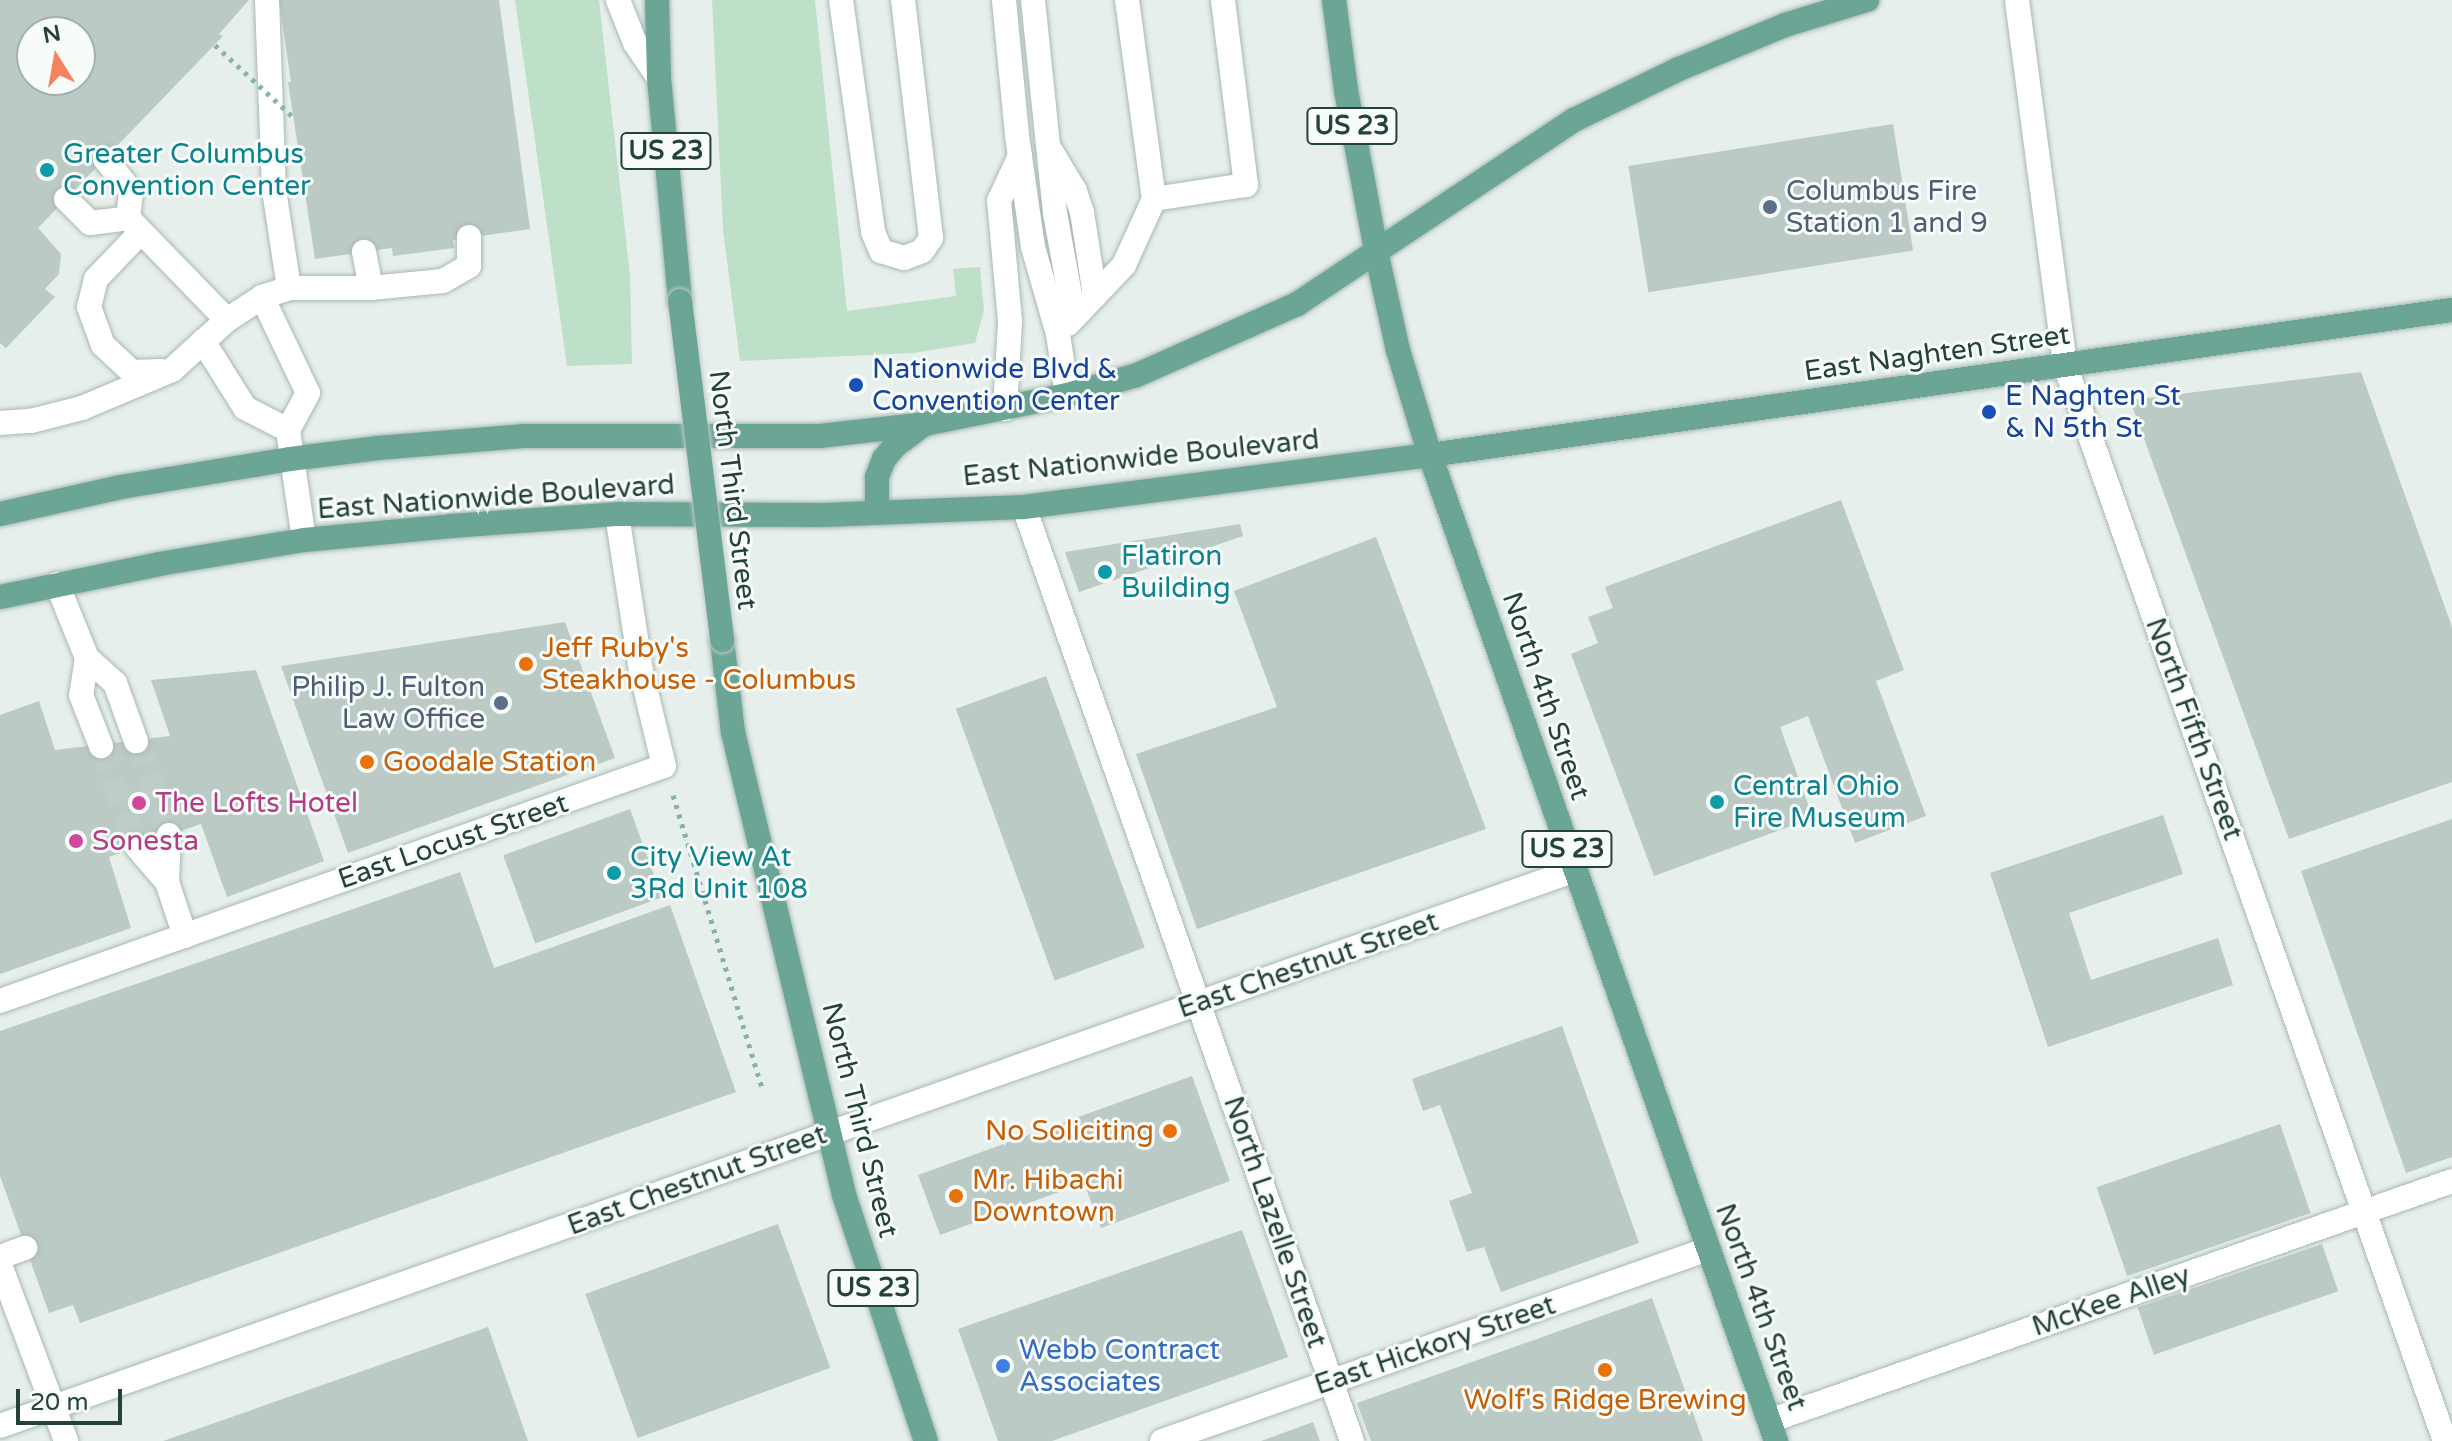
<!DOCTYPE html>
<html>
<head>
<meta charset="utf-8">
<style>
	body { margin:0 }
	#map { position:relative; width:2452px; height:1441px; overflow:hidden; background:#e6efeb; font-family:"Varela Round",sans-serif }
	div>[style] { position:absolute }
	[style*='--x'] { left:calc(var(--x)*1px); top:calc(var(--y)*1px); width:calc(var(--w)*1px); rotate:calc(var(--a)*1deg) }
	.green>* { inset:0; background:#bfe0c8 }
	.building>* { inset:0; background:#bbcac4; transform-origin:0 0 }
	.minor-tunnel>* { height:24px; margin-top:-12px; transform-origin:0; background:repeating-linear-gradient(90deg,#bfccc8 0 24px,transparent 0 36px) }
	.path>* { height:5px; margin-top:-2.5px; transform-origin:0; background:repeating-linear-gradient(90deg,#86b3a5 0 4px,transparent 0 10px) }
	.roads { filter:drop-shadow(0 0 2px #a8b8b2) drop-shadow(0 0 2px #a8b8b2) }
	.minor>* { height:24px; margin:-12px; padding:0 12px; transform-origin:12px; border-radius:12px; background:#fff }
	.major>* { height:24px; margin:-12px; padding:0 12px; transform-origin:12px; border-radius:12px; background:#6aa596 }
	.path-bridge>* { height:5px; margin-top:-2.5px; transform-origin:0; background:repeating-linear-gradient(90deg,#86b3a5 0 4px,transparent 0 10px) }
	.bridges { filter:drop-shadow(0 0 2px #c2cac8) drop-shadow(0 0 2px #c2cac8) }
	.major-bridge>* { height:24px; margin:-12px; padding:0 12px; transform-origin:12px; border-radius:12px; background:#6aa596 }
	.dots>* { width:22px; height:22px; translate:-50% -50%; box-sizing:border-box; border:4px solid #f7fbf9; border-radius:50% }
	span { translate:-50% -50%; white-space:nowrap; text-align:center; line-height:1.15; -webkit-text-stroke:6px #f7fbf9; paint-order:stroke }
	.shield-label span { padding:2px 6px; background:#f7fbf9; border:2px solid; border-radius:6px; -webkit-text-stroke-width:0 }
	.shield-label { font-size:26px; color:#24423a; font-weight:700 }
	.culture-label { font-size:28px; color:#0d838f }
	.left { translate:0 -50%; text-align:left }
	.service-label { font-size:28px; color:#4e5e75 }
	.right { translate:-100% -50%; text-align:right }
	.street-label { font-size:28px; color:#24423a }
	.transit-label { font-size:28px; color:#164399 }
	.food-label { font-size:28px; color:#c56008 }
	.hotel-label { font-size:28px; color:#b23c85 }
	.shop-label { font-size:28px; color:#366cbe }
	.north { position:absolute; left:16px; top:16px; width:80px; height:80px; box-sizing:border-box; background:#f7fbf9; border:2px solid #a3b1ad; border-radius:50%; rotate:349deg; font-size:22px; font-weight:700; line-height:32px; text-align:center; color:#24423a }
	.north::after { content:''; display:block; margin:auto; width:28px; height:36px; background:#f4845f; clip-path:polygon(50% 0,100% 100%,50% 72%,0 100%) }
	.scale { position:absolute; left:16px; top:1389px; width:106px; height:36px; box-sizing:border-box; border:4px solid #24423a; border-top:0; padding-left:10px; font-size:24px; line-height:28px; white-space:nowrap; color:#24423a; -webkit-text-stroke:6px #f7fbf9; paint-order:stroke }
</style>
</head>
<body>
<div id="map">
	<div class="green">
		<div style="clip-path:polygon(515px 0,599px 0,630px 275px,632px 364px,567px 366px)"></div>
		<div style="clip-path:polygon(712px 0,815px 0,847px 311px,956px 296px,953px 269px,980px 267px,984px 310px,975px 343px,913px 353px,740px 361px,723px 230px)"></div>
	</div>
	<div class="building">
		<div style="clip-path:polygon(evenodd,0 0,249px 0,219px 34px,223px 36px,38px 228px,61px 254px,59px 274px,45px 289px,55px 297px,6px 348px,0 343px,0 0,32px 32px,80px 32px,80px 80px,32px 80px,32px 32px)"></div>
		<div style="clip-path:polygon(279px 0,499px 0,530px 229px,453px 240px,454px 248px,393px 256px,392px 248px,315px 259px,288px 82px,291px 82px)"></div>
		<div style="left:1893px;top:124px;width:128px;height:268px;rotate:81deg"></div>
		<div style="clip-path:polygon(2361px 372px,2452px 627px,2452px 782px,2289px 839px,2130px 400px)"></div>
		<div style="clip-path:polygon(1841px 500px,1904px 670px,1876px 681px,1926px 816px,1855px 843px,1808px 716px,1780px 727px,1813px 818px,1654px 876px,1571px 654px,1598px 643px,1588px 617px,1613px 608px,1605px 587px)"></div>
		<div style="clip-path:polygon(1240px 524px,1243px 536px,1079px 592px,1065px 552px)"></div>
		<div style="clip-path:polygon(1376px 537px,1486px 829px,1197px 929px,1136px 754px,1277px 707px,1234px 591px)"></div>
		<div style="clip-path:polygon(565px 622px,615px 758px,348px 853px,281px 666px)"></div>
		<div style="clip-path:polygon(256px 670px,324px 861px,227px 897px,201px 824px,169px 835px,109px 857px,131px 928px,0 974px,0 715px,39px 701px,55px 750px,170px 736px,151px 680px)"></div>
		<div style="left:1046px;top:676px;width:289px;height:96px;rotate:70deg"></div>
		<div style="left:630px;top:809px;width:94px;height:135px;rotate:70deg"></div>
		<div style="clip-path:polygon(2163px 815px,2183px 874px,2069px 913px,2091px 980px,2218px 938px,2233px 985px,2048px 1047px,1990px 873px)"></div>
		<div style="clip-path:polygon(2452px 819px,2452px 1157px,2406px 1173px,2301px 871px)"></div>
		<div style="clip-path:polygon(460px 872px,494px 968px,670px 905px,736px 1092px,80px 1323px,73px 1305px,49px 1313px,0 1176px,0 1031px)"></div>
		<div style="clip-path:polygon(1562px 1026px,1639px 1243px,1501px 1292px,1484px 1247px,1467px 1252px,1449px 1201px,1472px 1193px,1440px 1105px,1423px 1111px,1412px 1079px)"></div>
		<div style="clip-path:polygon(1192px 1076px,1230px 1181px,1101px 1228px,1084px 1183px,940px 1235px,918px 1175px)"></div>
		<div style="left:2280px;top:1124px;width:94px;height:194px;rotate:71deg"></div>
		<div style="left:778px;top:1224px;width:153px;height:205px;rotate:70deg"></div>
		<div style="clip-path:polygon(1242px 1230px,1288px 1357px,1052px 1441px,998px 1441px,958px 1329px)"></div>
		<div style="left:2322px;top:1244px;width:50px;height:195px;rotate:71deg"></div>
		<div style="clip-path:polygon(1652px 1298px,1703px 1441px,1371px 1441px,1357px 1403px)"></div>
		<div style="clip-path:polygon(488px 1327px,528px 1441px,163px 1441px)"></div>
		<div style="clip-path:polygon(1313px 1422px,1320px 1441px,1261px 1441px)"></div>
	</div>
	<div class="minor-tunnel">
		<div style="--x:136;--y:741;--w:100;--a:70.7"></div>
		<div style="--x:101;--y:746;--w:106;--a:70.7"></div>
	</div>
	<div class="path">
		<div style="--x:673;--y:795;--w:310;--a:73.1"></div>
	</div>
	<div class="roads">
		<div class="minor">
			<div style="--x:267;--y:0;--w:190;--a:87.9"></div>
			<div style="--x:274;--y:190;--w:99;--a:81.3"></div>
			<div style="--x:618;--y:0;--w:46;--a:68.4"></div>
			<div style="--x:635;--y:43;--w:42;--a:55.6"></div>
			<div style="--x:841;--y:0;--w:234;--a:82.1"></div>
			<div style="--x:873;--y:232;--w:21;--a:67"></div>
			<div style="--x:881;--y:251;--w:24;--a:17"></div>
			<div style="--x:904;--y:258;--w:19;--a:-21"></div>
			<div style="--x:922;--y:251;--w:16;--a:-55"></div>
			<div style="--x:931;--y:238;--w:240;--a:-96.7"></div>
			<div style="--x:1004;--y:0;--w:137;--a:84.5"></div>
			<div style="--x:1017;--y:136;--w:112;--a:81.8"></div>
			<div style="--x:1033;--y:247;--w:91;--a:74"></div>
			<div style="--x:1058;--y:334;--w:62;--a:81.6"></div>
			<div style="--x:1033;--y:0;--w:214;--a:84.1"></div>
			<div style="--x:1055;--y:213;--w:106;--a:79.6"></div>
			<div style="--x:1127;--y:0;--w:201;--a:82.3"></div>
			<div style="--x:1154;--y:199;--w:93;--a:-8.7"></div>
			<div style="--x:1246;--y:185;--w:186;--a:-97.1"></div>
			<div style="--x:2017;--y:0;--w:368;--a:82.5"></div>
			<div style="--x:2065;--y:365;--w:1141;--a:70.55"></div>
			<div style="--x:1051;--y:151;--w:47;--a:59"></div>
			<div style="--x:1075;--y:191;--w:22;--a:72"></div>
			<div style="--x:1082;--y:212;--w:85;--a:81.2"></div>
			<div style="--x:105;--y:159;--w:41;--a:50.9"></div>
			<div style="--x:131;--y:191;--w:27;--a:96"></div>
			<div style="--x:128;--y:218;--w:142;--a:45.9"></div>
			<div style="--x:66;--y:199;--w:34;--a:45"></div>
			<div style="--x:90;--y:223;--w:38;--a:-7"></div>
			<div style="--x:140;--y:233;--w:64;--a:133.7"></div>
			<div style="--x:96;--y:279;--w:29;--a:104"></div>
			<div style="--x:89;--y:307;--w:40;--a:69.8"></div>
			<div style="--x:103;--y:345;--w:40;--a:43"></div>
			<div style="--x:132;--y:372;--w:29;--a:-2"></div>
			<div style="--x:371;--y:288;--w:72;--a:-5.6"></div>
			<div style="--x:443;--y:281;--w:30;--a:-30"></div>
			<div style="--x:469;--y:266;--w:29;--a:-90"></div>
			<div style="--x:262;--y:297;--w:106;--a:64.4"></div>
			<div style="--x:308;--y:393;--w:42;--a:118.4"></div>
			<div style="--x:288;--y:430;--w:111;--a:81.7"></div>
			<div style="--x:1068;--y:324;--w:81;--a:-46.5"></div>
			<div style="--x:1124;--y:265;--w:72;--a:-65.6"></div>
			<div style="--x:203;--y:341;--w:79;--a:57.9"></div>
			<div style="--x:245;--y:408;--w:48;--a:27.1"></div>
			<div style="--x:1005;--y:409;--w:88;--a:-86.7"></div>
			<div style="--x:1010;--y:321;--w:121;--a:-95.2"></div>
			<div style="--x:999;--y:201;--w:50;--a:-65"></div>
			<div style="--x:0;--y:423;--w:31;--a:-4"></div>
			<div style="--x:31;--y:421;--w:53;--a:-14.3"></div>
			<div style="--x:82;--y:408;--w:98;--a:-22.9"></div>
			<div style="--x:172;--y:370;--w:74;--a:-42.3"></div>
			<div style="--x:227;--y:320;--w:42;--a:-33.3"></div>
			<div style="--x:262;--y:297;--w:28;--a:-18"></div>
			<div style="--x:289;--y:288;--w:82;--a:0"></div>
			<div style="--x:371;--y:288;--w:37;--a:-101"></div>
			<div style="--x:1024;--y:507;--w:990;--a:70.65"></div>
			<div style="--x:57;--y:584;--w:80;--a:67.9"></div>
			<div style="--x:87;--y:658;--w:38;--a:42"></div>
			<div style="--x:115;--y:683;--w:62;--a:70.1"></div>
			<div style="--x:87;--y:658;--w:37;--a:99"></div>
			<div style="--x:81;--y:695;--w:55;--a:68.6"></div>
			<div style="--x:136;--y:846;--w:48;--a:49.3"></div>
			<div style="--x:167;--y:882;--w:57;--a:71.6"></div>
			<div style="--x:167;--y:882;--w:47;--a:-87.6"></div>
			<div style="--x:0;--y:1001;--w:704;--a:-19.49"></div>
			<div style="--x:664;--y:766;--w:98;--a:-103.6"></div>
			<div style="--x:641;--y:671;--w:159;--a:-98.7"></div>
			<div style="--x:0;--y:1257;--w:27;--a:-20"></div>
			<div style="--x:0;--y:1265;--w:188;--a:69.4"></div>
			<div style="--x:1769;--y:1421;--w:724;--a:-19.36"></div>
			<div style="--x:0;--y:1426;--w:1670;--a:-19.44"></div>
			<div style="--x:1162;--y:1441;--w:579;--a:-19.37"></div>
		</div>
		<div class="major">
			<div style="--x:657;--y:0;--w:78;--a:88.5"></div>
			<div style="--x:659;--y:78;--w:224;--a:84.6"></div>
			<div style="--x:1334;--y:0;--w:91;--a:82.4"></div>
			<div style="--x:1346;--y:90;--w:164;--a:79.4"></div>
			<div style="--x:1376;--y:251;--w:101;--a:77.5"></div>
			<div style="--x:1398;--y:350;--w:110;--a:73.1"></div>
			<div style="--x:1430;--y:455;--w:1045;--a:70.66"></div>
			<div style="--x:877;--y:513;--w:36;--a:-90"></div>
			<div style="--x:877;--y:477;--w:19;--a:-69"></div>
			<div style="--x:884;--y:459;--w:17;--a:-50"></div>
			<div style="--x:895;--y:446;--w:35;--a:-37"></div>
			<div style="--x:0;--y:514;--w:124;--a:-12.6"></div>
			<div style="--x:121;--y:487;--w:171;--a:-9.4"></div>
			<div style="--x:290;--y:459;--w:89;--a:-7.1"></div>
			<div style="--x:378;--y:448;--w:145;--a:-4.7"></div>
			<div style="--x:523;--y:436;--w:297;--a:0"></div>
			<div style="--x:820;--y:436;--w:106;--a:-6.5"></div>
			<div style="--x:925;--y:424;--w:145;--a:-11.5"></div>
			<div style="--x:1067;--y:395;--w:73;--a:-15.9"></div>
			<div style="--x:1137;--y:375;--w:175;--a:-23.9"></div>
			<div style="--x:1297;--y:304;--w:333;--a:-33.6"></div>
			<div style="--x:1574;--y:120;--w:117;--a:-25.9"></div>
			<div style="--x:1679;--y:69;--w:115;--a:-22.5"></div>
			<div style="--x:1785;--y:25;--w:86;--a:-17"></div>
			<div style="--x:0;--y:597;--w:162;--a:-11.7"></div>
			<div style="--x:159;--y:564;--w:147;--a:-9.4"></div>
			<div style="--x:304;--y:540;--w:148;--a:-5.4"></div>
			<div style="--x:451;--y:526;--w:166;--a:-4.1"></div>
			<div style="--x:617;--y:514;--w:206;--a:0.3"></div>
			<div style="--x:823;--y:515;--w:201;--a:-2.3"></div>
			<div style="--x:1024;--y:507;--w:409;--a:-7.3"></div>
			<div style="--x:1430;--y:455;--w:1032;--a:-8.08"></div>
			<div style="--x:722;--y:640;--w:93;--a:83.2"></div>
			<div style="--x:733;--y:732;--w:476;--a:76.5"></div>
			<div style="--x:844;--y:1195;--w:259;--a:71.6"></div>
		</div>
	</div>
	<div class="path-bridge">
		<div style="--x:215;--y:45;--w:105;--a:42.7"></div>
	</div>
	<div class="bridges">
		<div class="major-bridge">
			<div style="--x:680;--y:301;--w:342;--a:82.9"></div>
		</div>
	</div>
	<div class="dots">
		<div style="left:47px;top:170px;background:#0f9aa8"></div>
		<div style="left:1770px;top:207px;background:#5c6f8a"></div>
		<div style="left:856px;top:385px;background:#1a4fb4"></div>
		<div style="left:1989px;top:412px;background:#1a4fb4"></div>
		<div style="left:1105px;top:572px;background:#0f9aa8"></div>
		<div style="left:526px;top:664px;background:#e8710a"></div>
		<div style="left:501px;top:703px;background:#5c6f8a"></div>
		<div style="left:367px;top:762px;background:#e8710a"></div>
		<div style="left:1717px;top:802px;background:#0f9aa8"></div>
		<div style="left:139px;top:803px;background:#d1479c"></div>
		<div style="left:76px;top:841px;background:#d1479c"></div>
		<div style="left:614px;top:873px;background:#0f9aa8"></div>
		<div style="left:1170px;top:1131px;background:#e8710a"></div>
		<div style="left:956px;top:1196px;background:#e8710a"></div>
		<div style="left:1003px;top:1366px;background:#3f7fe0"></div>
		<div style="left:1605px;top:1370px;background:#e8710a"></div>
	</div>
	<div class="shield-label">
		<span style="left:1352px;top:126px">US 23</span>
		<span style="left:666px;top:151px">US 23</span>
		<span style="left:1567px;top:849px">US 23</span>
		<span style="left:873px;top:1288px">US 23</span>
	</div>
	<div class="culture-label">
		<span class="left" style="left:63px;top:170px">Greater Columbus<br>Convention Center</span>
		<span class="left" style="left:1121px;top:572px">Flatiron<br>Building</span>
		<span class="left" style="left:1733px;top:802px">Central Ohio<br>Fire Museum</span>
		<span class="left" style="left:630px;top:873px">City View At<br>3Rd Unit 108</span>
	</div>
	<div class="service-label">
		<span class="left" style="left:1786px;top:207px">Columbus Fire<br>Station 1 and 9</span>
		<span class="right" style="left:485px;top:703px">Philip J. Fulton<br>Law Office</span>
	</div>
	<div class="street-label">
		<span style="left:1937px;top:353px;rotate:-8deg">East Naghten Street</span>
		<span style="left:1141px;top:458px;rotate:-6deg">East Nationwide Boulevard</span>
		<span style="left:733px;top:490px;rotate:83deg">North Third Street</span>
		<span style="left:496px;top:497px;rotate:-4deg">East Nationwide Boulevard</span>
		<span style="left:1546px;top:696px;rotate:71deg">North 4th Street</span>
		<span style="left:2194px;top:729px;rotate:70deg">North Fifth Street</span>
		<span style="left:453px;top:841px;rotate:-19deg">East Locust Street</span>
		<span style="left:1308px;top:965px;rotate:-19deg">East Chestnut Street</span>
		<span style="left:860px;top:1120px;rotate:76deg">North Third Street</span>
		<span style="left:697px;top:1180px;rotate:-20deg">East Chestnut Street</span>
		<span style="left:1275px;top:1222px;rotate:71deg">North Lazelle Street</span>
		<span style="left:2111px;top:1301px;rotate:-19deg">McKee Alley</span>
		<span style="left:1761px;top:1307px;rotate:70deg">North 4th Street</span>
		<span style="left:1435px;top:1345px;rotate:-19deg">East Hickory Street</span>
	</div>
	<div class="transit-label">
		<span class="left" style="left:872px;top:385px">Nationwide Blvd &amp;<br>Convention Center</span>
		<span class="left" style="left:2005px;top:412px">E Naghten St<br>&amp; N 5th St</span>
	</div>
	<div class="food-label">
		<span class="left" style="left:542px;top:664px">Jeff Ruby's<br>Steakhouse - Columbus</span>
		<span class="left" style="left:383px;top:762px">Goodale Station</span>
		<span class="right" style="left:1154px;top:1131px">No Soliciting</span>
		<span class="left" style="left:972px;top:1196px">Mr. Hibachi<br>Downtown</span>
		<span style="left:1605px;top:1400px">Wolf's Ridge Brewing</span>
	</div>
	<div class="hotel-label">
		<span class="left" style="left:155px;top:803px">The Lofts Hotel</span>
		<span class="left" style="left:92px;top:841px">Sonesta</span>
	</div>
	<div class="shop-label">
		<span class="left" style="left:1019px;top:1366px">Webb Contract<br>Associates</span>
	</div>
	<div class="north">N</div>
	<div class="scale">20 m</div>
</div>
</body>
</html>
